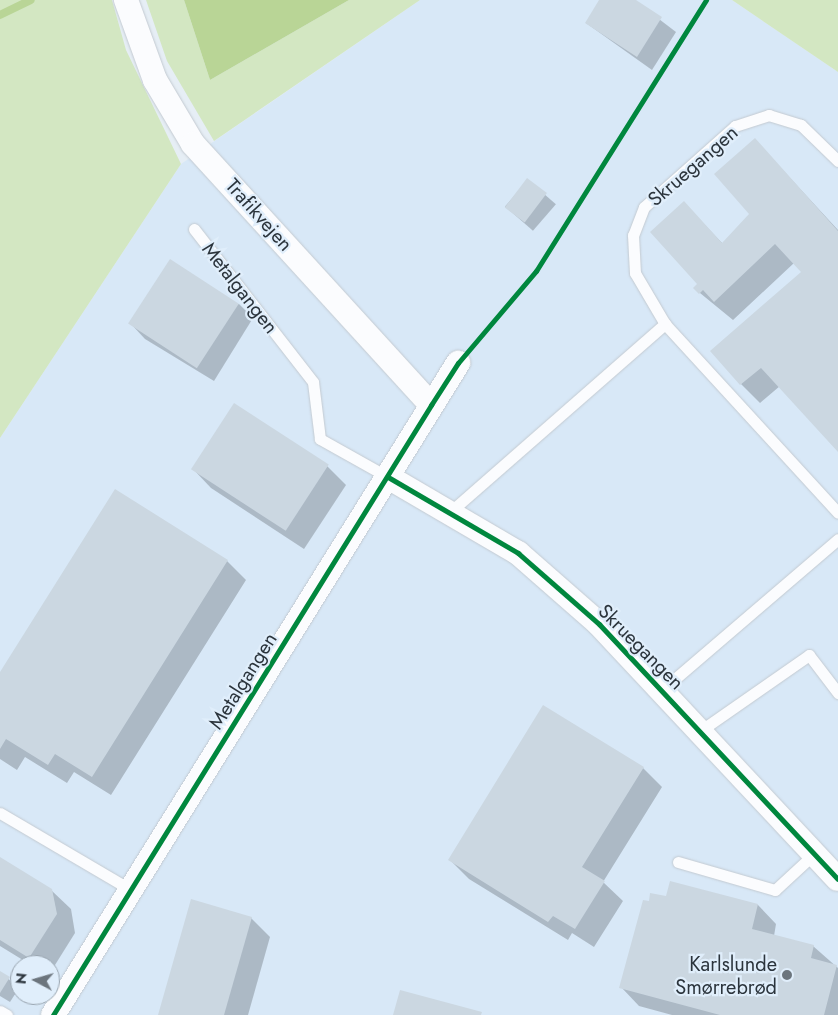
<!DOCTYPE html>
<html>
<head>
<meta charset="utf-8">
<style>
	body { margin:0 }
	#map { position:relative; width:838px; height:1015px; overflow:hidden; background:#e6eef5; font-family:Jost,sans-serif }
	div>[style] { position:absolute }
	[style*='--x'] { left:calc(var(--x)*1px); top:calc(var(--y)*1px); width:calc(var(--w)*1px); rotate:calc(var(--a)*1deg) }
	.built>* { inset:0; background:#d8e8f7 }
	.green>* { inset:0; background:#d3e7c2 }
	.water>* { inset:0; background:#b9d596 }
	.shadow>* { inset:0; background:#0003; transform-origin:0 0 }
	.stream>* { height:8px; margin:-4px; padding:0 4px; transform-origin:4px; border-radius:4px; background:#b9d596 }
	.building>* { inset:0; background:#cbd7e1; transform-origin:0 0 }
	.roads { filter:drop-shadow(0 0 1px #c3cad1) drop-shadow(0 0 1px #c3cad1) }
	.lane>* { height:11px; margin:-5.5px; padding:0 5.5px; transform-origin:5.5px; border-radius:5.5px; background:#fbfcfe }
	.street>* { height:24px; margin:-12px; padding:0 12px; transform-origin:12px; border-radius:12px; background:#fbfcfe }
	.cycleway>* { height:5px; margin:-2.5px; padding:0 2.5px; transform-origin:2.5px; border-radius:2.5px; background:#00873e }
	.dots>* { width:14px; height:14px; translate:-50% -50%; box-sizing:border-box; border:2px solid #e0eefb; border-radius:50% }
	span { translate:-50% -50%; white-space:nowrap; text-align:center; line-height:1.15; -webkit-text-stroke:4.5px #e0eefb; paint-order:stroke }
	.street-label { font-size:20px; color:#2b343c }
	.poi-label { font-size:20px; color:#2b343c }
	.right { translate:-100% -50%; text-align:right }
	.north { position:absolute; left:10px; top:955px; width:50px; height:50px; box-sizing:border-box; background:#e0eefb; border:1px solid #98a4af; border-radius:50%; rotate:276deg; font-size:14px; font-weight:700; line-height:20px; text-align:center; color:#2b343c }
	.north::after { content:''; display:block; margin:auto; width:18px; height:22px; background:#6c757d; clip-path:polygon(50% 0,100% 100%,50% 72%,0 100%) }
</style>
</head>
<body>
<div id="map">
	<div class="built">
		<div style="clip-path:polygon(evenodd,420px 0,732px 0,838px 72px,838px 1015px,0 1015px,0 438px,181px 164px,420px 0,20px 965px,50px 965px,50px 995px,20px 995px,20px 965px)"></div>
	</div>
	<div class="green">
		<div style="clip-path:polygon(0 0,112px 0,126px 50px,181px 164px,0 438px)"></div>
		<div style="clip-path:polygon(146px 0,184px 0,210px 80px,349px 0,420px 0,214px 141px,167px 61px)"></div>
		<div style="clip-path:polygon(732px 0,838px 0,838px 72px)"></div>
	</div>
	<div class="water">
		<div style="clip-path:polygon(184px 0,349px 0,210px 80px)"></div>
	</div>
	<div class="shadow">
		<div style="clip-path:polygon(601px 0,634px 0,676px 32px,652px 70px,586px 23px)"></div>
		<div style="clip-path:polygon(755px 140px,838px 230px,838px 450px,780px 386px,760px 403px,741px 384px,803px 272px,794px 263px,733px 320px,700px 293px,684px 203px,723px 244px,751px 214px)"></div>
		<div style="left:528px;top:180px;width:37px;height:35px;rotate:41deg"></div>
		<div style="clip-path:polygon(239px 304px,253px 318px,214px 381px,145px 339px,131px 324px)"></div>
		<div style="clip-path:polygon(235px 405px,327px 466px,346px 485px,304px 549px,211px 488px,193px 469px)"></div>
		<div style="clip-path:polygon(227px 561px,246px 580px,111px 795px,74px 772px,67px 783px,25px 757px,17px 770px,0 759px,0 674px)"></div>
		<div style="clip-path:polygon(643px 768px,662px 787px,603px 882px,623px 901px,594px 947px,572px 933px,568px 940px,469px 879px,450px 860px)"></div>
		<div style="clip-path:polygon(0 858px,51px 890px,71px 909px,75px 933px,50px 973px,50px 965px,31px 965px,0 946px)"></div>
		<div style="clip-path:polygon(667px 898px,758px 905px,776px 924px,774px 936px,813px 946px,838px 968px,838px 1015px,672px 1015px,639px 1006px,621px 987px,650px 903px)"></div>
		<div style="clip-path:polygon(251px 918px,270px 937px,248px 1015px,159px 1015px)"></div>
		<div style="clip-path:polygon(0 972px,19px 988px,10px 1002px,0 996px)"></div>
	</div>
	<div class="stream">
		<div style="--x:0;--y:15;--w:34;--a:-26"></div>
	</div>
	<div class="building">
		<div style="clip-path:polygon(599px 0,636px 0,662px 17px,637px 57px,585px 23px)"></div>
		<div style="clip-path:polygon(755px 138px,838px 231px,838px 452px,761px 368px,740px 385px,710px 351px,801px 272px,775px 244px,714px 302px,703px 290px,699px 294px,693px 288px,697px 284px,650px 232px,684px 201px,722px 243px,749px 214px,714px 174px)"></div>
		<div style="left:527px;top:178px;width:25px;height:37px;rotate:37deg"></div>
		<div style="left:170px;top:259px;width:82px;height:77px;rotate:33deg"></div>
		<div style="left:234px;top:403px;width:113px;height:79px;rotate:33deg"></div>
		<div style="clip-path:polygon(115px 489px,228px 560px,92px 777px,55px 754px,48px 765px,6px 739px,0 749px,0 672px)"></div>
		<div style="clip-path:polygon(543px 705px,644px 767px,582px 867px,605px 881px,575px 929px,553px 916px,548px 922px,448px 860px)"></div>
		<div style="clip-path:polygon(0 857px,52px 889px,57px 914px,29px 958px,0 940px)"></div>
		<div style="clip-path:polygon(670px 881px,758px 904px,752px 929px,814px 945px,811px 958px,837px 965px,824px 1015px,720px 1015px,619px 988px,643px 900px,649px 901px,650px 893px,666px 896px)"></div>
		<div style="clip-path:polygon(191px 899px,252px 917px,224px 1015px,158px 1015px)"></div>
		<div style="clip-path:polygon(0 971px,10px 977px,0 993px)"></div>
		<div style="clip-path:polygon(400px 990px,482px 1012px,481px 1015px,393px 1015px)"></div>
	</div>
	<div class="roads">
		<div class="lane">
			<div style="--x:838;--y:161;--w:52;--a:-135.8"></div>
			<div style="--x:801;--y:125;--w:34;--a:-163"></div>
			<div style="--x:769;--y:115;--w:36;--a:162"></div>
			<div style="--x:735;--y:126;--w:122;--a:138.3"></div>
			<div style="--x:644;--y:207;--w:30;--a:111"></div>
			<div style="--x:633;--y:235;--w:38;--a:87"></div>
			<div style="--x:635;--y:273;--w:59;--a:59.5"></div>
			<div style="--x:665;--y:324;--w:256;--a:47.5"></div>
			<div style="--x:194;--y:229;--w:194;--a:52.1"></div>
			<div style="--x:313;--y:382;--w:57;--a:83"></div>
			<div style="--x:320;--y:439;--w:78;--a:29.2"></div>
			<div style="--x:450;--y:512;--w:286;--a:-41.2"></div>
			<div style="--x:663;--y:689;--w:230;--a:-40.6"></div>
			<div style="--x:700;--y:731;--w:133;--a:-34.9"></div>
			<div style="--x:809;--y:655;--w:48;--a:52.7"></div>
			<div style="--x:0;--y:813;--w:152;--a:30.4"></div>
			<div style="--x:678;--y:862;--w:101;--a:16.1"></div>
			<div style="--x:775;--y:890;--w:53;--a:-42.7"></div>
			<div style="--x:0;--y:1011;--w:8;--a:30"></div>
		</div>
		<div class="street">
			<div style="--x:126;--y:0;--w:85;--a:70.1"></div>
			<div style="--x:155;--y:80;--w:74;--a:59.3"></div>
			<div style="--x:193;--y:144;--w:353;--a:47.6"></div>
			<div style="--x:388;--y:477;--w:151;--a:30.3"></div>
			<div style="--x:518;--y:553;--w:108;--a:41.2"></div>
			<div style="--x:599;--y:624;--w:349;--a:46.9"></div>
			<div style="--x:53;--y:1015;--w:768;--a:-58.15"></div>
		</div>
	</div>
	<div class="cycleway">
		<div style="--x:388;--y:477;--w:151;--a:30.3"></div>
		<div style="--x:518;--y:553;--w:108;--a:41.2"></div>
		<div style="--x:599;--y:624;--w:349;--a:46.9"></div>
		<div style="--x:53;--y:1015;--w:718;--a:-58.21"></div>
		<div style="--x:431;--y:405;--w:50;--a:-57.3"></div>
		<div style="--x:458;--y:363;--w:121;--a:-49.7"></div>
		<div style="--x:536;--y:271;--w:320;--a:-57.9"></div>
	</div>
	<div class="dots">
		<div style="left:787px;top:975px;background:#6c757d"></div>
	</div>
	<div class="street-label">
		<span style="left:693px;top:166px;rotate:-41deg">Skruegangen</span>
		<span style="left:259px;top:215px;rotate:48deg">Trafikvejen</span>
		<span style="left:240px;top:288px;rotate:52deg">Metalgangen</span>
		<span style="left:641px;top:647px;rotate:45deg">Skruegangen</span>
		<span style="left:243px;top:681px;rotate:-58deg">Metalgangen</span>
	</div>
	<div class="poi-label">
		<span class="right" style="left:777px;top:976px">Karlslunde<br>Smørrebrød</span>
	</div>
	<div class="north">N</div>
</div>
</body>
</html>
